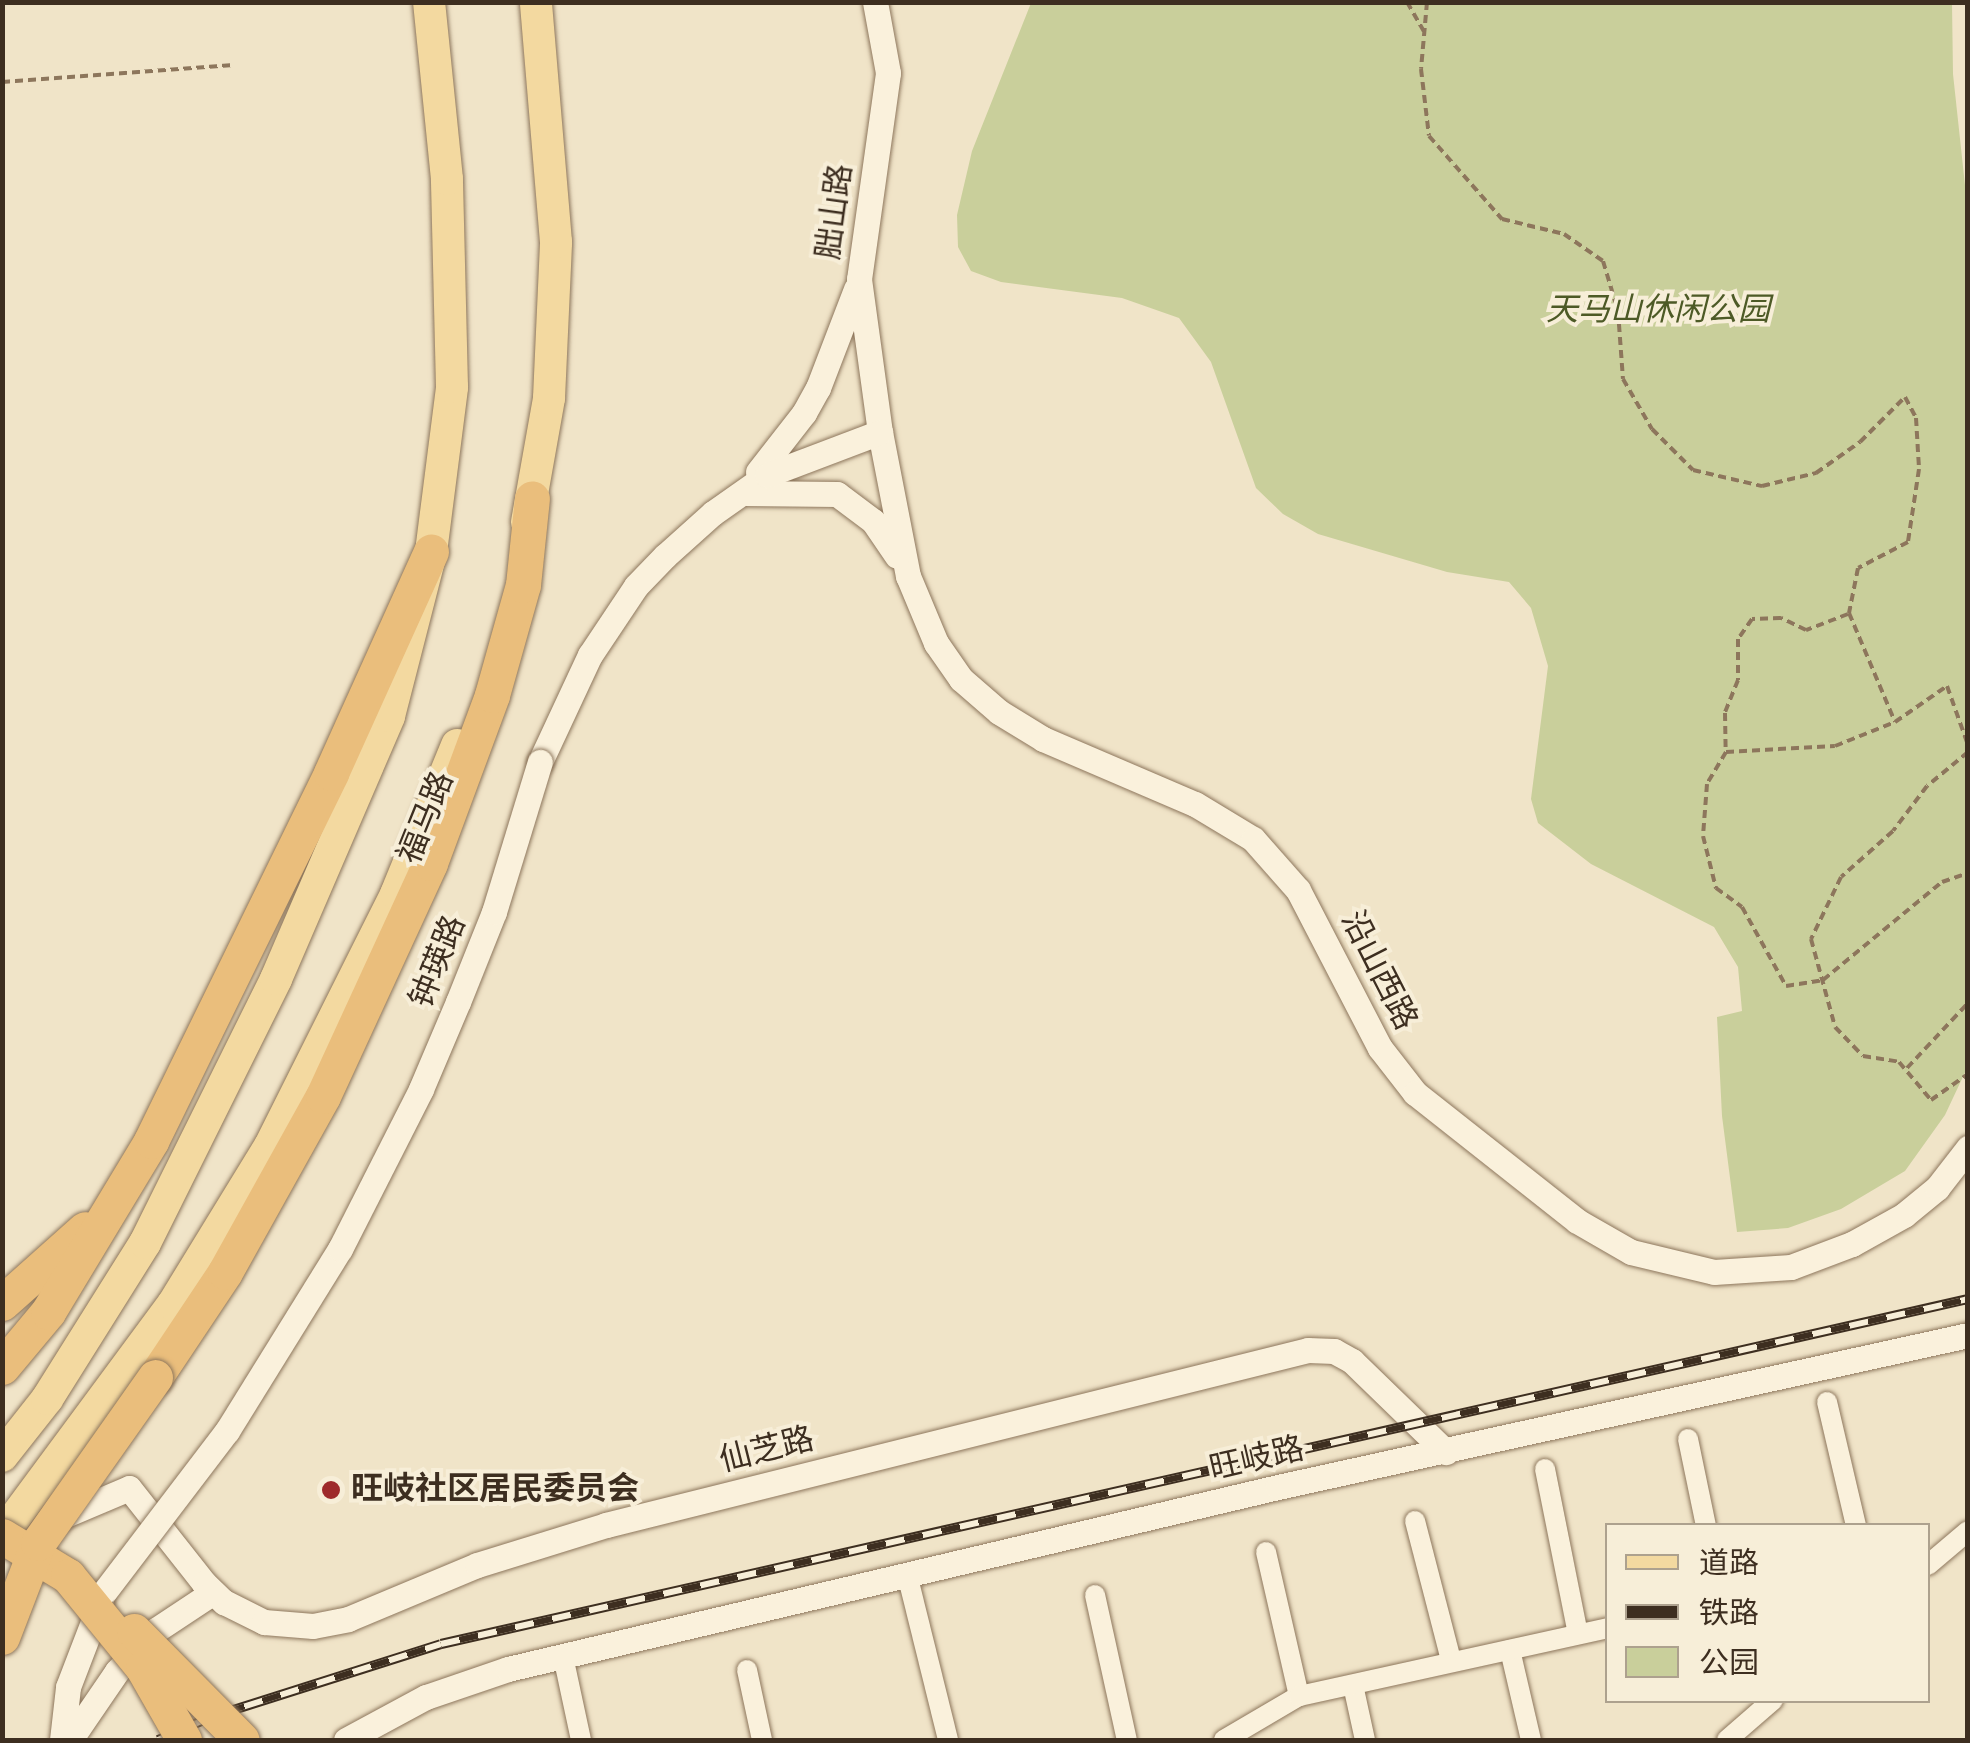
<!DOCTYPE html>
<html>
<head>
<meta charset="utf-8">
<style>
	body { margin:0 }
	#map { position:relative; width:1970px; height:1743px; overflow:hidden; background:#f0e4c8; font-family:Spectral,"Noto Sans SC",serif }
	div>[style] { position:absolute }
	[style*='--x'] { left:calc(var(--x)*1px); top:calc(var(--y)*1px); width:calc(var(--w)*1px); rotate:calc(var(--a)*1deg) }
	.green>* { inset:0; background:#c9cf9b }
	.path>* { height:4px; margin-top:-2px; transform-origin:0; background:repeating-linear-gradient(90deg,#8d765c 0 8px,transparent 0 13px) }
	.roads { filter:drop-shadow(0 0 2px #8d765c) drop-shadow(0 0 2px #8d765c) }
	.minor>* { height:20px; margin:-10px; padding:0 10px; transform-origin:10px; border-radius:10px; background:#faf1dc }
	.tertiary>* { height:25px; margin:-12.5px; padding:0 12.5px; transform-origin:12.5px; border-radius:12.5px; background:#faf1dc }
	.primary>* { height:32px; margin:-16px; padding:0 16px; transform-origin:16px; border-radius:16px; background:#f3d9a0 }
	.trunk>* { height:35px; margin:-17.5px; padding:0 17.5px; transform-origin:17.5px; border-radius:17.5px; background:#eabe7c }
	.rail>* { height:10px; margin-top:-5px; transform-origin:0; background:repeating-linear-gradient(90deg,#f7eed8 0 19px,#3d2e20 0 38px); box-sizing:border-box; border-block:2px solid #3d2e20 }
	.bridges { filter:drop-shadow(0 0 2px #8d765c) drop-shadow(0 0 2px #8d765c) }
	.tertiary-bridge>* { height:25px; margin:-12.5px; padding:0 12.5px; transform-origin:12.5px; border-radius:12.5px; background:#faf1dc }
	.trunk-bridge>* { height:35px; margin:-17.5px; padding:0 17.5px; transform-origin:17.5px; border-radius:17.5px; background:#eabe7c }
	.dots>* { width:28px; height:28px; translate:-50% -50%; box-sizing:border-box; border:5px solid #f7eed8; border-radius:50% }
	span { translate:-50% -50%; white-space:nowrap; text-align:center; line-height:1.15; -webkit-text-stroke:8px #f7eed8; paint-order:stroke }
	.street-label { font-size:32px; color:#3d2e20 }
	.park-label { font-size:32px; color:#4d5a26; font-style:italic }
	.poi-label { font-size:32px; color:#3d2e20; font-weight:700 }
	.left { translate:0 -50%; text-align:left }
	.frame { position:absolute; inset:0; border:5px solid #3d2e20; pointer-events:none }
	.legend { position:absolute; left:1605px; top:1523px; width:325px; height:180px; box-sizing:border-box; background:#f7eed8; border:2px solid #ada18e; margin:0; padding:12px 18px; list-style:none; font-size:30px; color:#3d2e20 }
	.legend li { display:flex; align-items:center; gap:20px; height:50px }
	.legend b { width:50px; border:2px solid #ada18e }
</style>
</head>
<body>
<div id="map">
	<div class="green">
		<div style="clip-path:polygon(1031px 3px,1952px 3px,1953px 74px,1968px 213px,1968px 1066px,1945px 1115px,1905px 1171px,1841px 1209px,1788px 1228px,1737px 1232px,1722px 1116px,1717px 1017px,1742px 1011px,1738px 967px,1714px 927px,1591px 864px,1538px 823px,1531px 799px,1548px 666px,1531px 608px,1509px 582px,1447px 572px,1318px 534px,1283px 514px,1256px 488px,1211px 362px,1179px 318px,1122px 298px,1001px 282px,971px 271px,958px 247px,957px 215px,972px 151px)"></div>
	</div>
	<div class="path">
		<div style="--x:1407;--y:2;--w:34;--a:60"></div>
		<div style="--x:1427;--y:2;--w:67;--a:95.1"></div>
		<div style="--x:1421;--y:69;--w:67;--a:83.2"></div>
		<div style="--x:1429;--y:136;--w:111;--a:48.7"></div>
		<div style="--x:1502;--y:219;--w:64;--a:13.6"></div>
		<div style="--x:1564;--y:234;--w:47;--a:34.7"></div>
		<div style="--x:1603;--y:261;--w:52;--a:73.3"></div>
		<div style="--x:1618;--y:311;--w:68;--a:85.8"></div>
		<div style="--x:1623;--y:379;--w:58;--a:59.9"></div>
		<div style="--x:1652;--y:429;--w:58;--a:45"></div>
		<div style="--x:1693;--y:470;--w:71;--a:13.1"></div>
		<div style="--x:1762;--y:486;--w:56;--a:-13.5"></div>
		<div style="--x:1816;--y:473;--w:54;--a:-35.2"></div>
		<div style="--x:1860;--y:442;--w:64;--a:-45"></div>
		<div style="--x:1905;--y:397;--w:24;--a:62"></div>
		<div style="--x:1916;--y:418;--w:51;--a:86.6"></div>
		<div style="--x:1919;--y:469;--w:74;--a:98.6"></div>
		<div style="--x:1908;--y:542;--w:56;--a:152.5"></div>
		<div style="--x:1858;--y:568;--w:46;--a:101.3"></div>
		<div style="--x:1849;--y:613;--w:118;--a:67.1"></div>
		<div style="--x:1895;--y:722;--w:63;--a:-34.7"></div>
		<div style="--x:1947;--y:686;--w:63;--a:70.4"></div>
		<div style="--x:2;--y:82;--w:232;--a:-4.2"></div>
		<div style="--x:1848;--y:614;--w:45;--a:159.1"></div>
		<div style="--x:1806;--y:630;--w:28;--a:-154"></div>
		<div style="--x:1781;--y:618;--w:29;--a:178"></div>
		<div style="--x:1752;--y:619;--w:24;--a:125"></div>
		<div style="--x:1738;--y:639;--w:41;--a:90"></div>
		<div style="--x:1738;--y:680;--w:35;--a:112"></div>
		<div style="--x:1725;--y:713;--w:39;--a:89"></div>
		<div style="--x:1726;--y:752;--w:37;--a:121"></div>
		<div style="--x:1707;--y:784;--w:52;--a:94.4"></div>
		<div style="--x:1703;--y:836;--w:54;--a:76"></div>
		<div style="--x:1716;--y:888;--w:32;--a:36"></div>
		<div style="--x:1742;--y:907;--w:90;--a:60.9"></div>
		<div style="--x:1786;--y:986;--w:37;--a:-9"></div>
		<div style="--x:1823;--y:980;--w:154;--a:-39.5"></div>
		<div style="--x:1942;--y:882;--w:28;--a:-19"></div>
		<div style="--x:1726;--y:752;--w:109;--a:-3.2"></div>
		<div style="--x:1835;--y:746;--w:65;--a:-21.8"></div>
		<div style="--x:1968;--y:752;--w:53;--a:140.3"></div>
		<div style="--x:1927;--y:786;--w:56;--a:127.1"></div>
		<div style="--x:1893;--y:831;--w:69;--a:138.5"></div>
		<div style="--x:1841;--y:877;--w:69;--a:115.8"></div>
		<div style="--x:1811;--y:939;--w:91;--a:74.7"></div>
		<div style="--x:1835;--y:1027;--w:40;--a:46"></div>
		<div style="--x:1863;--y:1056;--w:36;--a:9"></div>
		<div style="--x:1899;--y:1062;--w:50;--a:49.9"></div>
		<div style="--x:1931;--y:1100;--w:45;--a:-35.1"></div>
		<div style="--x:1907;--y:1068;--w:89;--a:-46.8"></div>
	</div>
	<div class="roads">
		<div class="minor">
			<div style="--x:1827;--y:1402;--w:127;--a:76.8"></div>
			<div style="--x:1688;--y:1439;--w:89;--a:78.3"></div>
			<div style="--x:1545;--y:1469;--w:168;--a:78.7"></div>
			<div style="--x:1415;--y:1521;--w:144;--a:75.5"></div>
			<div style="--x:1266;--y:1552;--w:148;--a:77.1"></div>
			<div style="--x:1928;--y:1565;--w:52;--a:-40.4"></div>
			<div style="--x:908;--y:1578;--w:167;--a:76.1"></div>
			<div style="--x:1095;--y:1595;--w:148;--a:77.6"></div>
			<div style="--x:1510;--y:1650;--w:92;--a:76.9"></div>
			<div style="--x:563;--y:1656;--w:86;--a:77.9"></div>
			<div style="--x:747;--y:1670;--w:72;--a:77.9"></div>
			<div style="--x:1353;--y:1685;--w:56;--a:77.7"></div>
			<div style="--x:1224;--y:1740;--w:87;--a:-30.4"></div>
			<div style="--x:1299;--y:1696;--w:316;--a:-12.4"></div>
			<div style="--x:1727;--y:1740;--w:61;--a:-41"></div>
		</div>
		<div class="tertiary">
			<div style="--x:875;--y:2;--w:72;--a:79.6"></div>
			<div style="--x:888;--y:73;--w:208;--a:98"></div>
			<div style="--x:859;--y:279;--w:154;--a:82.2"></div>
			<div style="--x:880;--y:432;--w:147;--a:79"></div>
			<div style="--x:908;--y:576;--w:73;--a:67.3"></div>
			<div style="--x:936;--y:643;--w:44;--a:55.2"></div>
			<div style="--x:961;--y:679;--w:50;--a:41"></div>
			<div style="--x:999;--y:712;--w:52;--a:31.5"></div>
			<div style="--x:1043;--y:739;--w:165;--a:23.2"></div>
			<div style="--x:1195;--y:804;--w:68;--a:31.1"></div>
			<div style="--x:1253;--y:839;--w:68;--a:48.6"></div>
			<div style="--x:1298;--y:890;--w:178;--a:62.6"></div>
			<div style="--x:1380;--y:1048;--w:57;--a:52.1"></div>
			<div style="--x:1415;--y:1093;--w:206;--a:38.3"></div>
			<div style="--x:1577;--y:1221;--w:62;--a:29.9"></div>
			<div style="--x:1631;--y:1252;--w:85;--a:13.5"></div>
			<div style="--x:1714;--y:1272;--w:77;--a:-3.7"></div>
			<div style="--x:1791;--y:1267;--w:65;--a:-20.7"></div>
			<div style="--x:1852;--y:1244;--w:60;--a:-29.1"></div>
			<div style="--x:1904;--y:1215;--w:43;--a:-39.3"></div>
			<div style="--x:1937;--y:1188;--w:51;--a:-52.2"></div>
			<div style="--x:758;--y:472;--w:75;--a:-52.1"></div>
			<div style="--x:804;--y:413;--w:29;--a:-61"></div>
			<div style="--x:818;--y:388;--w:106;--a:-69"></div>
			<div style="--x:744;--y:493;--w:93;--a:0.6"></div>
			<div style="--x:837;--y:494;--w:45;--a:36.9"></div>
			<div style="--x:873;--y:521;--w:42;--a:55.6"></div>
			<div style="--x:540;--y:762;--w:118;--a:-65"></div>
			<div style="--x:590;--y:655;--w:83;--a:-56.3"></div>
			<div style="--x:636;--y:586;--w:42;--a:-46"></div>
			<div style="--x:665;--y:556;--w:64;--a:-41.9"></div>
			<div style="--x:713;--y:513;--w:66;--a:-35.1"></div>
			<div style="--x:767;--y:475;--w:121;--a:-20.8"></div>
			<div style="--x:56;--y:1519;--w:79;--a:-23"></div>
			<div style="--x:129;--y:1488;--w:121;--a:51.7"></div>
			<div style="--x:204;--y:1583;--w:28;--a:44"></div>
			<div style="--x:224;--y:1602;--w:45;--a:26.6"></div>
			<div style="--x:264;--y:1622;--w:49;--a:4.7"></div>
			<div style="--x:313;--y:1626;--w:36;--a:-11"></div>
			<div style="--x:348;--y:1619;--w:140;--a:-22.7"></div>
			<div style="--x:477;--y:1565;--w:135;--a:-17.2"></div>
			<div style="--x:606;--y:1525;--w:723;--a:-14"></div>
			<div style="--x:1308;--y:1350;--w:26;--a:2"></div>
			<div style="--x:1334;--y:1351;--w:21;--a:29"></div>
			<div style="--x:1352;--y:1361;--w:131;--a:44.1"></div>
			<div style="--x:62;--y:1740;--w:53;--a:-83.5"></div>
			<div style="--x:68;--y:1687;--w:92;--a:-69"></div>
			<div style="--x:70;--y:1740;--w:83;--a:-55.7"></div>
			<div style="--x:117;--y:1671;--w:57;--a:-46.4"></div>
			<div style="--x:156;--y:1630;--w:67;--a:-33.5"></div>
			<div style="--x:346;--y:1740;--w:91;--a:-28.3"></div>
			<div style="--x:426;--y:1697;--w:87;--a:-18.9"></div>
			<div style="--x:508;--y:1669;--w:791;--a:-13.3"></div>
			<div style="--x:1278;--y:1487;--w:707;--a:-12.42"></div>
		</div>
		<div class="primary">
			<div style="--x:527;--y:522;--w:126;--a:-79.9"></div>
			<div style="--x:549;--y:398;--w:156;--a:-87.4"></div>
			<div style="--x:556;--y:242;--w:241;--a:-94.8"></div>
			<div style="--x:2;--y:1456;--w:73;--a:-51.7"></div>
			<div style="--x:47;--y:1399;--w:184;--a:-57.9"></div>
			<div style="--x:145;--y:1243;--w:295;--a:-63.6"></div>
			<div style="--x:276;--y:979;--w:286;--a:-66.7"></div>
			<div style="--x:389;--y:716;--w:169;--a:-75.6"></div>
			<div style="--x:431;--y:552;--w:166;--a:-82.7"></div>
			<div style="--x:452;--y:387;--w:208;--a:-91.4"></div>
			<div style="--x:447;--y:179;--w:178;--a:-95.8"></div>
			<div style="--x:2;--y:1535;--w:287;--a:-53.5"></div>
			<div style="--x:173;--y:1304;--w:185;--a:-58.5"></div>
			<div style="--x:270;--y:1146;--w:282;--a:-63.4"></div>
			<div style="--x:396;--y:894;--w:161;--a:-67.7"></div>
		</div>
		<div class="trunk">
			<div style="--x:2;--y:1303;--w:111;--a:-41.7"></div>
			<div style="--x:2;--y:1367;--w:72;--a:-50.1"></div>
			<div style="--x:48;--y:1312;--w:200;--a:-58.9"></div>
			<div style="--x:151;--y:1141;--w:410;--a:-63.9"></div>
			<div style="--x:331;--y:773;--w:243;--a:-65.7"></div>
			<div style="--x:155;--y:1377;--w:126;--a:-56.3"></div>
			<div style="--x:225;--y:1272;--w:201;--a:-60.9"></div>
			<div style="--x:323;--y:1096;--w:256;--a:-65.3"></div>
			<div style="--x:430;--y:863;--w:179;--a:-69.7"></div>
			<div style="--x:492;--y:695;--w:114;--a:-74.3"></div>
			<div style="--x:523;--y:585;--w:87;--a:-84.1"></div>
		</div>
	</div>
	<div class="rail">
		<div style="--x:158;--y:1740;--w:55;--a:-23.7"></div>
		<div style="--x:208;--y:1718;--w:244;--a:-17.6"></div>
		<div style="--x:441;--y:1644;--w:1565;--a:-12.73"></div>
	</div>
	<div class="bridges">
		<div class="tertiary-bridge">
			<div style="--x:105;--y:1591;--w:201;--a:-52.7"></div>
			<div style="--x:227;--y:1431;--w:214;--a:-58.2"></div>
			<div style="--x:340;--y:1249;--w:179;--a:-63.1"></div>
			<div style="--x:421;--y:1089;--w:95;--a:-67"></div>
			<div style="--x:458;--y:1002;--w:97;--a:-68.2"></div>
			<div style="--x:494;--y:912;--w:157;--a:-73"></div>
		</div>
		<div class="trunk-bridge">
			<div style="--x:2;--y:1536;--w:77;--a:31.2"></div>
			<div style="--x:68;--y:1576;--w:119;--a:50.8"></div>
			<div style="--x:143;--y:1668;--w:83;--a:60.3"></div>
			<div style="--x:134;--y:1631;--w:153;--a:45.3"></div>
			<div style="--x:2;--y:1637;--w:101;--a:-69"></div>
			<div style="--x:38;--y:1543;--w:203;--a:-54.8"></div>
		</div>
	</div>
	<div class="dots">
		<div style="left:331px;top:1490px;background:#9e2a2b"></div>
	</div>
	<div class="street-label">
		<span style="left:836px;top:212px;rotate:-82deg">胐山路</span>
		<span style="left:427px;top:818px;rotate:-68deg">福马路</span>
		<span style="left:439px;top:962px;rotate:-68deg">钟瑛路</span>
		<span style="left:1378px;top:971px;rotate:63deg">沿山西路</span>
		<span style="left:767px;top:1451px;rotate:-14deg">仙芝路</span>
		<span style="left:1257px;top:1460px;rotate:-13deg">旺岐路</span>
	</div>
	<div class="park-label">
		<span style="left:1658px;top:311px">天马山休闲公园</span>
	</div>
	<div class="poi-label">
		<span class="left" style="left:351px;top:1490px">旺岐社区居民委员会</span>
	</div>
	<div class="frame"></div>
	<ul class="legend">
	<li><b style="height:12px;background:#f3d9a0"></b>道路</li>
	<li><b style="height:12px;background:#3d2e20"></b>铁路</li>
	<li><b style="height:28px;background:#c9cf9b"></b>公园</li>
	</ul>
</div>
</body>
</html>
